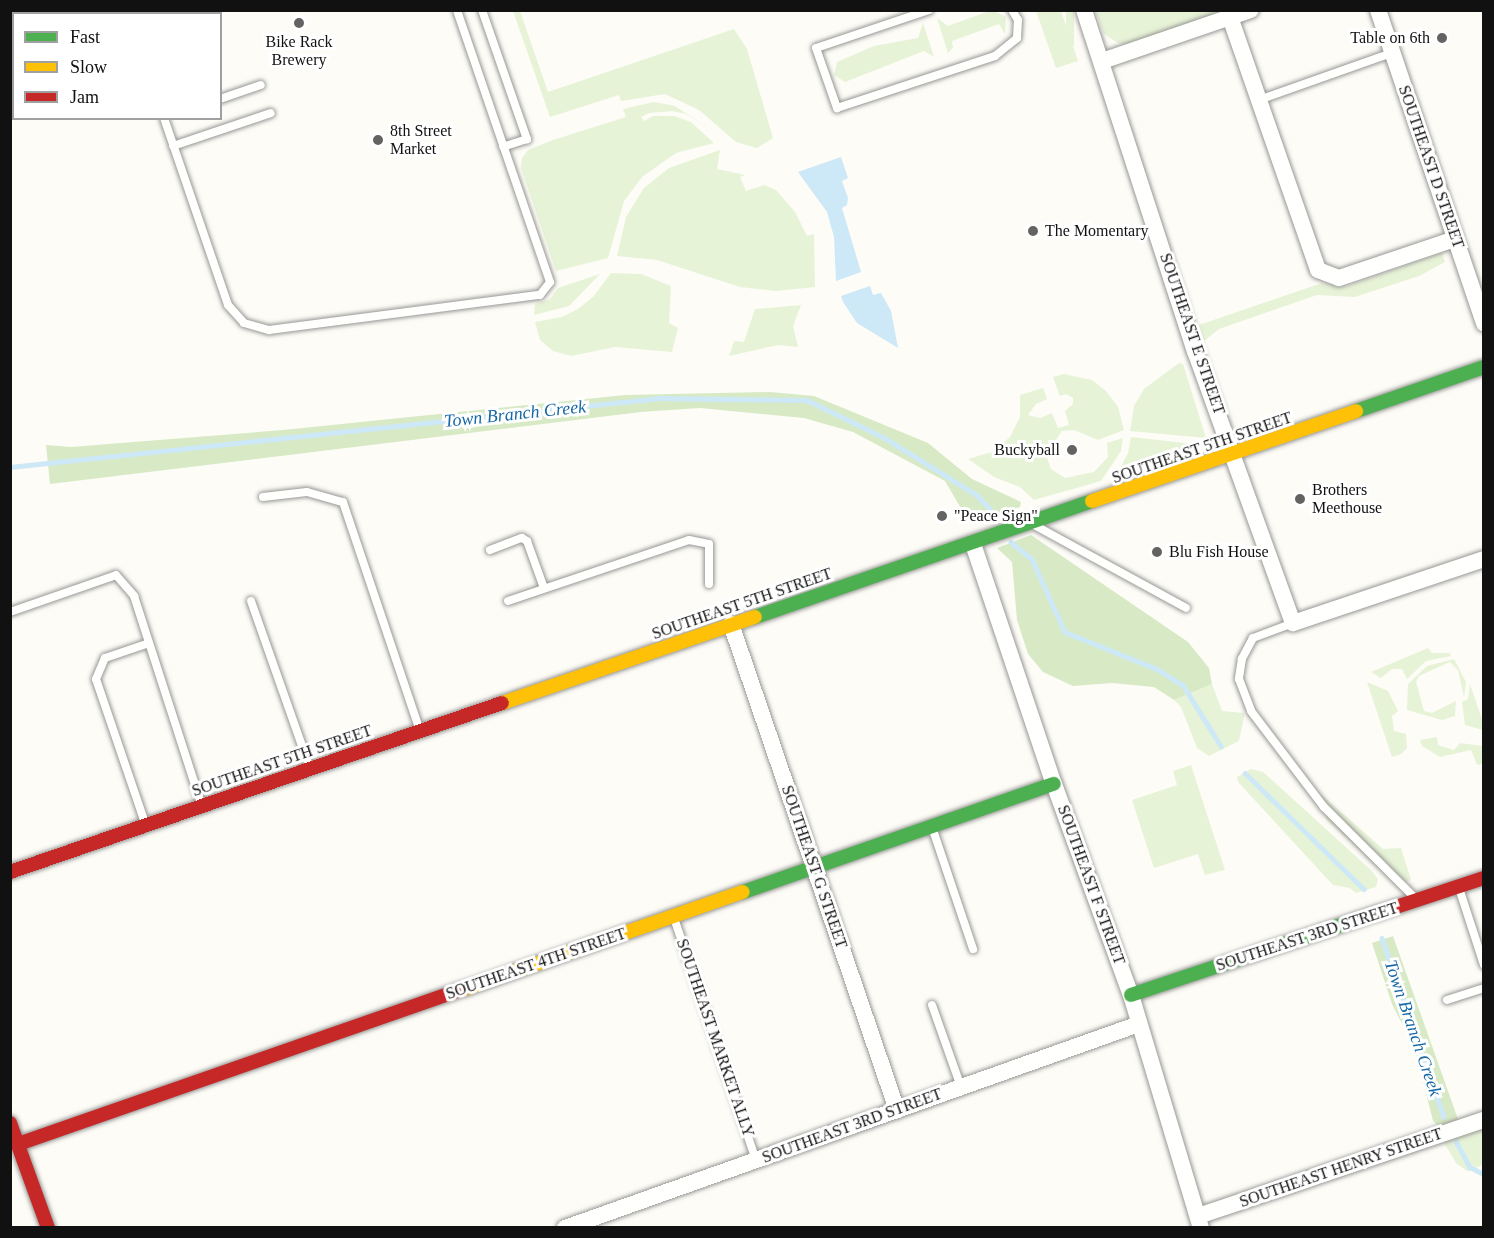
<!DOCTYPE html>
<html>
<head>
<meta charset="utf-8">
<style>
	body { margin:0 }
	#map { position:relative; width:1494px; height:1238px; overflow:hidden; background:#fdfcf7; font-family:"Times New Roman",serif }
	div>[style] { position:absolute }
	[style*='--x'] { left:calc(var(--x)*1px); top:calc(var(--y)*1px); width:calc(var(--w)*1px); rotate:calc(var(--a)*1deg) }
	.green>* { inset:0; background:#e7f3d7; transform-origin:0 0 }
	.forest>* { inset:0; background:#d8eac5 }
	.water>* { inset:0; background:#cde8f7 }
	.stream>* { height:4.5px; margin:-2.25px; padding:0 2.25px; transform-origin:2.25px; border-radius:2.25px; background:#cde8f7 }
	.roads { filter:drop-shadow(0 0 2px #979795) drop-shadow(0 0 2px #979795) }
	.lane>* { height:8px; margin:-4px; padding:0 4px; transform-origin:4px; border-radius:4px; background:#fffffe }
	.street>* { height:16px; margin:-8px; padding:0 8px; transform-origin:8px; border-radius:8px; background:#fffffe }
	.fast>* { height:14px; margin:-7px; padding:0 7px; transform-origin:7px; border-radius:7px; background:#4caf50 }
	.slow>* { height:14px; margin:-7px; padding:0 7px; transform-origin:7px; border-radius:7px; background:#ffc107 }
	.jam>* { height:14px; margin:-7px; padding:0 7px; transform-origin:7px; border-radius:7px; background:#c62828 }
	.dots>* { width:16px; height:16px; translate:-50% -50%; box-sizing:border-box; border:3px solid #fff; border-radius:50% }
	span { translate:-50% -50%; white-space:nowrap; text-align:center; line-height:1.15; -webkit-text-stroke:6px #fff; paint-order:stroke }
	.poi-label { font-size:16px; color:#111 }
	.right { translate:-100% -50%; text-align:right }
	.left { translate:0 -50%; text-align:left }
	.street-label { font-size:16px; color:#111 }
	.water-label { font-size:18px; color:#1768a6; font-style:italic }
	.frame { position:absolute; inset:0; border:12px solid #111; pointer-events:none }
	.legend { position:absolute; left:12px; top:12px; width:210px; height:108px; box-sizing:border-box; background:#fff; border:2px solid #a0a0a0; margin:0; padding:8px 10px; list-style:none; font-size:18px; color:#111 }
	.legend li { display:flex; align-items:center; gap:12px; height:30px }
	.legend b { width:30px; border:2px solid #a0a0a0 }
</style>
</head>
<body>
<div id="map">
	<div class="green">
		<div style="clip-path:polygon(992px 10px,1006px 17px,1005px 34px,999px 24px,952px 41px,953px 48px,948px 53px,937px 18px,948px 26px)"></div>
		<div style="clip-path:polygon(513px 11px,520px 11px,548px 92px,734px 29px,747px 49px,773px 138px,757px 148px,736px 142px,699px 110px,665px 94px,621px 101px,619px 95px,550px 117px)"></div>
		<div style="clip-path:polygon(1036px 11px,1061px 11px,1078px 61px,1056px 68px)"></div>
		<div style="left:1066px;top:11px;width:8px;height:35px"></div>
		<div style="clip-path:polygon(1095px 11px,1233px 11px,1127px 44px,1118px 43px,1104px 34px)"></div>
		<div style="clip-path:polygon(923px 23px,934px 57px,924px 51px,845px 82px,834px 75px,837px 62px,874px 46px,918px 38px)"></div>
		<div style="clip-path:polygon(654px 102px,675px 106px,708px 128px,686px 114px,672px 111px,649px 113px,641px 117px,644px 121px,653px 116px,674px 116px,691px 122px,714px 143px,676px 153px,642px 177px,624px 201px,608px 258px,556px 271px,521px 168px,522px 158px,528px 150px,553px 140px,626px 117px,623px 109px)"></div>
		<div style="clip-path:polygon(720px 150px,717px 169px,745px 175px,740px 177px,746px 191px,764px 185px,776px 190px,795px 212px,807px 236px,814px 234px,815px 287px,776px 291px,740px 287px,657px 260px,617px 256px,626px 217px,644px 188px,669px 168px)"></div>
		<div style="clip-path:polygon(1442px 253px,1445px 262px,1419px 276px,1355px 297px,1317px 295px,1219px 329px,1204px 341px,1199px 325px,1322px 283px,1345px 287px)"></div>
		<div style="clip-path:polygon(611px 273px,641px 274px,671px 286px,669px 323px,678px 328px,672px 352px,615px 347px,571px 356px,553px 351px,540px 340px,535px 322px,562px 317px,578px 309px,594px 296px)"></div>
		<div style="clip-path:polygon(600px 274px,569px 306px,534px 315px,535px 304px,550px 299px,558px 288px)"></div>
		<div style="clip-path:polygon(801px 305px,793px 326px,798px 347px,778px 345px,729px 356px,734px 341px,744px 342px,755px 309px)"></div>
		<div style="clip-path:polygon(1179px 363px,1183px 364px,1206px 438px,1130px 431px,1134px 406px,1144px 389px)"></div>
		<div style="clip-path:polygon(1064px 374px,1092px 380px,1106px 391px,1118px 407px,1124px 430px,1098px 440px,1074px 430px,1062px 431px,1046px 455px,1051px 469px,1065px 478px,1094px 472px,1108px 457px,1107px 443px,1123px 438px,1121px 451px,1101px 481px,1034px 500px,1020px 487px,994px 477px,968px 459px,992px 452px,1010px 437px,1020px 417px,1020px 395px,1043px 388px,1047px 399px,1036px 404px,1028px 415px,1040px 418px,1052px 413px,1058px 428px,1069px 425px,1065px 411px,1073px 404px,1073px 398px,1066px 394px,1060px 396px,1053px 377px)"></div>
		<div style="clip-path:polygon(1131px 437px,1203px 445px,1116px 476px,1128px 453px)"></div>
		<div style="clip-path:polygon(1428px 648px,1432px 653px,1450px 653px,1451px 656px,1426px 661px,1407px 679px,1402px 669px,1392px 669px,1381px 678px,1371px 672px)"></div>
		<div style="clip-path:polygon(1454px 659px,1466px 682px,1464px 697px,1458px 670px,1450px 662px,1419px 676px,1416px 682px,1424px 711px,1432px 713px,1456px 701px,1455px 716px,1442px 720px,1407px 710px,1408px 684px,1427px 666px)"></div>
		<div style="clip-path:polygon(1367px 682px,1388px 691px,1398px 711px,1392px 716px,1394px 731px,1406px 734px,1407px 748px,1401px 754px,1392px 757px)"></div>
		<div style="clip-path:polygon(1212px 684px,1222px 711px,1244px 713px,1244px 717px,1239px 741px,1209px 756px,1197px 748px,1181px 707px,1174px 700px)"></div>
		<div style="clip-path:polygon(1470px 684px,1483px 722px,1483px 730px,1465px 725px,1462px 702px,1468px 699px)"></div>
		<div style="clip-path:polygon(1437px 737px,1438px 745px,1454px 750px,1460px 743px,1483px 746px,1483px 764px,1477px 765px,1471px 750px,1440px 757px,1422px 746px,1420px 740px)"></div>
		<div style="clip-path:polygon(1191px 765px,1225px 870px,1205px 875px,1198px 854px,1154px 868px,1132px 800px,1177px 785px,1173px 771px)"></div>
		<div style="clip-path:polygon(1251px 769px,1263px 772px,1371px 870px,1378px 879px,1376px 887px,1356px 893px,1350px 888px,1333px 885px,1238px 782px,1237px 777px)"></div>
		<div style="clip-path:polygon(1322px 795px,1383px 849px,1401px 848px,1411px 880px,1397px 885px,1326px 819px)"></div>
		<div style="clip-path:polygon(1483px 1128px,1483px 1165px,1467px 1171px,1456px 1163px,1443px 1141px)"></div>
	</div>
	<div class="forest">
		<div style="clip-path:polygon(770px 392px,814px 396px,928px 443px,972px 479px,1021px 502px,1020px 507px,969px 522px,945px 481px,853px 432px,804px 418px,700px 408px,641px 412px,50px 484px,46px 445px,71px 447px,283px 430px,625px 395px)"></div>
		<div style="clip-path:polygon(1031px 535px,1188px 642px,1209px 668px,1212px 684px,1174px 700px,1154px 687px,1112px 683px,1073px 686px,1043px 672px,1028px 654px,1017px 620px,1012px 562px,997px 548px)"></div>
		<div style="clip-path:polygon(1393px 936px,1459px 1122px,1441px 1129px,1433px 1121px,1415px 1049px,1392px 1004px,1372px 943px)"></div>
	</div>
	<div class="water">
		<div style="clip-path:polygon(841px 157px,848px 178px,842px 181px,848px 198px,847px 205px,842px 208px,861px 272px,836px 281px,834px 237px,827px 212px,798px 172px)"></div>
		<div style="clip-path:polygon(870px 286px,873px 295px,881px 293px,891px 311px,898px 348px,857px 323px,843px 302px,841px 296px)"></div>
	</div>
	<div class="stream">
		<div style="--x:10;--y:467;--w:654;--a:-6.06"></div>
		<div style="--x:660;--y:398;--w:147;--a:0.8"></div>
		<div style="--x:807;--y:400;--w:85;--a:26"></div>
		<div style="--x:883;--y:437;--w:110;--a:31.7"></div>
		<div style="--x:977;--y:495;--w:19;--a:47"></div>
		<div style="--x:1011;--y:542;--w:27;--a:39"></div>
		<div style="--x:1032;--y:559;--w:80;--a:65.7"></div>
		<div style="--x:1065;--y:632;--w:99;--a:21.9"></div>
		<div style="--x:1157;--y:669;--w:31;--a:32"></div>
		<div style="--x:1183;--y:685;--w:72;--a:58.1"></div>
		<div style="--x:1245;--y:773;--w:166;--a:44.3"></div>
		<div style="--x:1382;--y:938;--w:189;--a:70.9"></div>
		<div style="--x:1456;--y:1141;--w:30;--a:62"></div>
		<div style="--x:1470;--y:1167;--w:16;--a:27"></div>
	</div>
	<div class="roads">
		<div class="lane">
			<div style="--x:128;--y:10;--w:4;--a:76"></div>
			<div style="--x:482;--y:10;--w:137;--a:70.8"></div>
			<div style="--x:527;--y:139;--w:25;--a:162"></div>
			<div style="--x:929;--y:10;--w:119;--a:161.4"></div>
			<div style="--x:816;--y:48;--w:64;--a:70.7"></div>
			<div style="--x:837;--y:108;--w:166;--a:-18.2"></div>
			<div style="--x:995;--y:56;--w:28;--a:-39"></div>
			<div style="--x:1017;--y:38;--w:18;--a:-87"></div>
			<div style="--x:1018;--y:20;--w:12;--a:-121"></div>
			<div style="--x:220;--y:99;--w:43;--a:-18.9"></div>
			<div style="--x:1259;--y:100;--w:141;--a:-19.5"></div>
			<div style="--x:164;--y:118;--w:198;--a:71.1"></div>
			<div style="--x:228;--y:305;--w:24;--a:48"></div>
			<div style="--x:244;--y:323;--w:26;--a:16"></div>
			<div style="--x:269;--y:330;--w:273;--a:-7.4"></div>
			<div style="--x:540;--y:295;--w:16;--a:-52"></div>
			<div style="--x:550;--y:282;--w:287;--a:-108.9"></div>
			<div style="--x:173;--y:146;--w:103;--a:-18.6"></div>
			<div style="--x:263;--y:497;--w:44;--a:-6.5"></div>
			<div style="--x:307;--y:492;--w:37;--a:16"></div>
			<div style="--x:343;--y:502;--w:242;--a:71.4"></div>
			<div style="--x:1034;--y:525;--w:173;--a:28.6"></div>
			<div style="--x:490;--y:550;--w:34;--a:-21"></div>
			<div style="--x:522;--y:538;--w:6;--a:31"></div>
			<div style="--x:527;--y:541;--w:50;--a:70.1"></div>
			<div style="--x:251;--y:601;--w:178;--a:70.6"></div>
			<div style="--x:508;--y:601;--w:191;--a:-18.6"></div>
			<div style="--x:689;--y:540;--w:20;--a:11"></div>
			<div style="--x:709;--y:544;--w:40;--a:90"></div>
			<div style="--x:10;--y:612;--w:112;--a:-19.2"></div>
			<div style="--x:116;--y:575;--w:28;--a:49"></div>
			<div style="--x:134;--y:596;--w:221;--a:72.1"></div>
			<div style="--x:1293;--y:623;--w:43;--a:159.4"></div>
			<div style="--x:1253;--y:638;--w:24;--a:118"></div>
			<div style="--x:1242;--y:659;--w:20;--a:99"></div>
			<div style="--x:1239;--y:679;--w:34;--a:69"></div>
			<div style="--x:1251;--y:711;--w:121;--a:52.8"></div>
			<div style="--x:1324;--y:807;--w:129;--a:45"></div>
			<div style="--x:145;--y:823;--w:152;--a:-108.8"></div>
			<div style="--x:96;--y:679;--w:23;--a:-67"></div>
			<div style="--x:105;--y:658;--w:46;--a:-18.8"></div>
			<div style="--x:932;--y:827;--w:129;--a:71.4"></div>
			<div style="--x:1459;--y:888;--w:81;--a:72"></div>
			<div style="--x:674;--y:918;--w:256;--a:71.3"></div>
			<div style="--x:1447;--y:1000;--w:39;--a:-18"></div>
			<div style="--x:932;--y:1005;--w:87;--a:70.5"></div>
		</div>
		<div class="street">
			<div style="--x:1084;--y:10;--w:359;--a:72"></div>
			<div style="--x:1195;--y:351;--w:289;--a:70.2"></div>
			<div style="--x:1293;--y:623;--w:201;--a:-18.5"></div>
			<div style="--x:1378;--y:10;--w:331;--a:71.3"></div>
			<div style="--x:1230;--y:17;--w:268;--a:70.8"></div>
			<div style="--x:1318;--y:270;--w:22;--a:21"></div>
			<div style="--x:1339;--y:278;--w:122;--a:-18.6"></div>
			<div style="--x:1102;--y:61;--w:157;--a:-18.9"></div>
			<div style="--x:973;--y:544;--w:253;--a:71.4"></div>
			<div style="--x:1054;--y:784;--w:225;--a:70"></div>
			<div style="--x:1131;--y:995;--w:243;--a:73.3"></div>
			<div style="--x:731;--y:624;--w:514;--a:71.14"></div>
			<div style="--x:1198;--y:1216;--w:302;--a:-18.6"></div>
			<div style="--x:565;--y:1228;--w:609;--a:-19.57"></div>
		</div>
		<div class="fast">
			<div style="--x:1356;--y:411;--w:135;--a:-19"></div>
			<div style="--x:755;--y:617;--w:356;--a:-19"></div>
			<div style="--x:743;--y:892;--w:329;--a:-19.2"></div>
			<div style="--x:1131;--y:995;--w:260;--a:-18.4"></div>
		</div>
		<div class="slow">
			<div style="--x:1092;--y:501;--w:279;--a:-18.8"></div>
			<div style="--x:502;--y:703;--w:267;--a:-18.8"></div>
			<div style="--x:464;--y:989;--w:295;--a:-19.2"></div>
		</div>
		<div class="jam">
			<div style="--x:10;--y:872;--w:520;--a:-18.96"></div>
			<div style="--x:1378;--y:913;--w:112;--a:-18.3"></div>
			<div style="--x:10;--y:1123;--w:112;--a:70.1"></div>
			<div style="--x:18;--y:1144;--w:472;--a:-19.2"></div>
		</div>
	</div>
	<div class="dots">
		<div style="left:299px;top:23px;background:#646362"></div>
		<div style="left:1442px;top:38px;background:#646362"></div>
		<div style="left:378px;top:140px;background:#646362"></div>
		<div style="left:1033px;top:231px;background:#646362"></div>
		<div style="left:1072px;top:450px;background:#646362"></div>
		<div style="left:1300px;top:499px;background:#646362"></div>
		<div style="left:942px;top:516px;background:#646362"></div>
		<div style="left:1157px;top:552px;background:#646362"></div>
	</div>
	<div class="poi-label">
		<span class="right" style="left:1430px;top:38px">Table on 6th</span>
		<span style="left:299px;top:51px">Bike Rack<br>Brewery</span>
		<span class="left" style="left:390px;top:140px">8th Street<br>Market</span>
		<span class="left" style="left:1045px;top:231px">The Momentary</span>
		<span class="right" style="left:1060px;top:450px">Buckyball</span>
		<span class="left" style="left:1312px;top:499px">Brothers<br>Meethouse</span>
		<span class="left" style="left:954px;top:516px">"Peace Sign"</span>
		<span class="left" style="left:1169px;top:552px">Blu Fish House</span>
	</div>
	<div class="street-label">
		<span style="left:1431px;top:167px;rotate:71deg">SOUTHEAST D STREET</span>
		<span style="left:1192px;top:334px;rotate:71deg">SOUTHEAST E STREET</span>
		<span style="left:1202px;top:448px;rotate:-19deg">SOUTHEAST 5TH STREET</span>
		<span style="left:742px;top:604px;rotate:-19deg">SOUTHEAST 5TH STREET</span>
		<span style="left:282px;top:761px;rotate:-19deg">SOUTHEAST 5TH STREET</span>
		<span style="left:814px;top:867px;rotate:71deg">SOUTHEAST G STREET</span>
		<span style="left:1091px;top:885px;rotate:70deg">SOUTHEAST F STREET</span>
		<span style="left:1307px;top:937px;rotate:-18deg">SOUTHEAST 3RD STREET</span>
		<span style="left:536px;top:964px;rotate:-19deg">SOUTHEAST 4TH STREET</span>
		<span style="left:715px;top:1038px;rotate:71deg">SOUTHEAST MARKET ALLY</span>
		<span style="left:852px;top:1126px;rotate:-20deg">SOUTHEAST 3RD STREET</span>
		<span style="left:1341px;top:1168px;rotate:-19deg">SOUTHEAST HENRY STREET</span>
	</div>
	<div class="water-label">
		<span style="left:515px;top:414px;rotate:-6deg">Town Branch Creek</span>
		<span style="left:1413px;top:1028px;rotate:71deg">Town Branch Creek</span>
	</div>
	<div class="frame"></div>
	<ul class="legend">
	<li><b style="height:8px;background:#4caf50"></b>Fast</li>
	<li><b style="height:8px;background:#ffc107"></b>Slow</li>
	<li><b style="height:8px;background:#c62828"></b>Jam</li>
	</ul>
</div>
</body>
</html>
